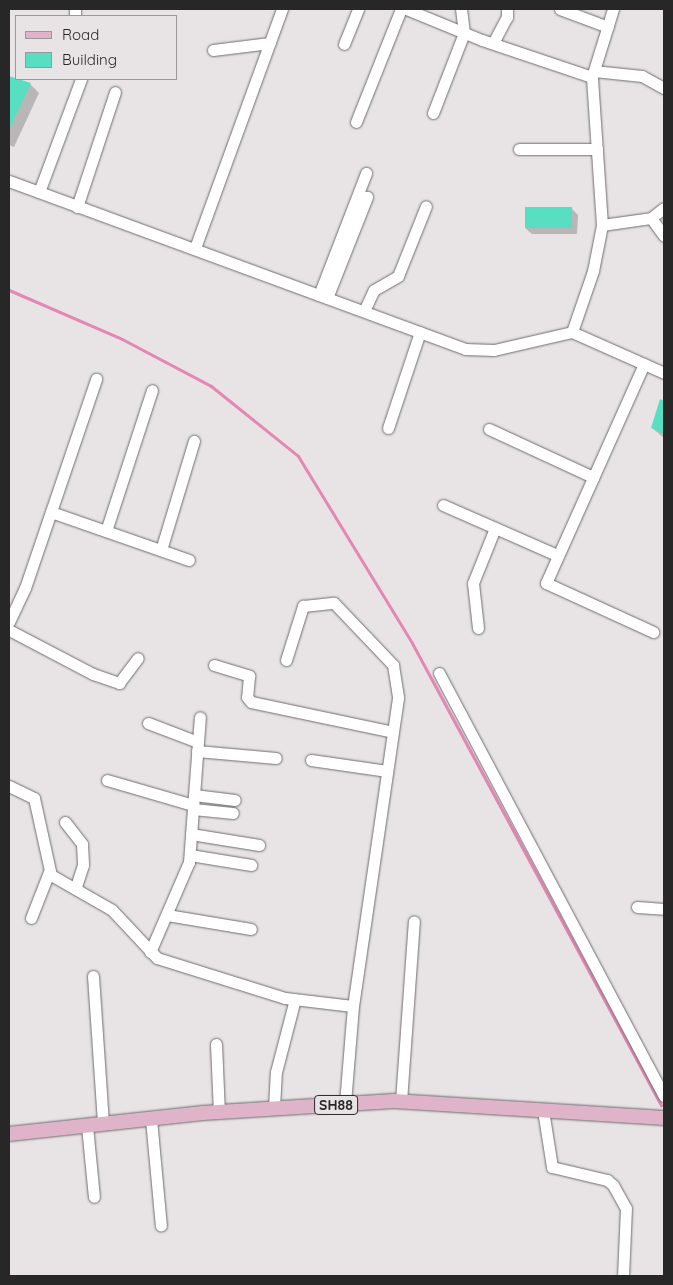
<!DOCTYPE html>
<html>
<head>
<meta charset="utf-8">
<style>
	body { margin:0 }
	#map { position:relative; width:673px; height:1285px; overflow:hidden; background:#e8e4e6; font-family:Quicksand,sans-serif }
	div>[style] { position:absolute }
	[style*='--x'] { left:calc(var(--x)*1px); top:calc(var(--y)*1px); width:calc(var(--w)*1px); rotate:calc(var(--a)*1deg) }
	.shadow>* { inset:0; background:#0003 }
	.stream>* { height:3px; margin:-1.5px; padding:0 1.5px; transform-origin:1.5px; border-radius:1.5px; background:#e487b3 }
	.building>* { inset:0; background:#58dfc1; transform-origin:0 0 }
	.roads { filter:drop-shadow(0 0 1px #6f6c6e) drop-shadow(0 0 1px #6f6c6e) }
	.minor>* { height:11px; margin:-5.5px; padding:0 5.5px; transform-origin:5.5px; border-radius:5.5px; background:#fff }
	.major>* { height:14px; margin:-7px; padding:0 7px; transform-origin:7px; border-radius:7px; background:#dfb3c8 }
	span { translate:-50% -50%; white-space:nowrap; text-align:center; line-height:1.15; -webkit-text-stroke:4px #e8e4e6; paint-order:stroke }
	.shield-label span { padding:1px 4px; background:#e8e4e6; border:1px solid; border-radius:4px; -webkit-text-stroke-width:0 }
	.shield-label { font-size:14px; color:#282728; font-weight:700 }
	.frame { position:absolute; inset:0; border:10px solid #282728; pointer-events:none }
	.legend { position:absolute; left:15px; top:15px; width:162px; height:65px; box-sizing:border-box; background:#e8e4e6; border:1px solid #9b989a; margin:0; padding:6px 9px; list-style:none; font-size:15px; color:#282728 }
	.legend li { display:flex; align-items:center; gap:10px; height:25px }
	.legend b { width:25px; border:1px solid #9b989a }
</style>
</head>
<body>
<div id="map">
	<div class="shadow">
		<div style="clip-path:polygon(9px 77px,30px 84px,39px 93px,14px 147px,9px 145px)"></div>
		<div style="clip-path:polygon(572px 209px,578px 215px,577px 234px,532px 234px,525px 228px)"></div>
		<div style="clip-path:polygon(661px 401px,664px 402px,664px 438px,652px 428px)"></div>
	</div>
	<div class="stream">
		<div style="--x:9;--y:290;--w:123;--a:23.4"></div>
		<div style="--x:122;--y:339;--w:101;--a:27.8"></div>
		<div style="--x:211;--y:386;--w:112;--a:38.8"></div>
		<div style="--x:298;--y:456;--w:219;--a:58.6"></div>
		<div style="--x:412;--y:643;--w:525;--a:61.68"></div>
	</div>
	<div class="building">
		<div style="clip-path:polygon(9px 76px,31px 83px,9px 130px)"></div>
		<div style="left:525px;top:207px;width:47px;height:21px"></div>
		<div style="clip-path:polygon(660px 399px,664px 401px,664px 434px,651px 428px)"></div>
	</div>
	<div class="roads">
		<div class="minor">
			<div style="--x:75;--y:9;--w:7;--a:90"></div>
			<div style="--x:406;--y:9;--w:82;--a:22.2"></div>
			<div style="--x:482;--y:40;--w:116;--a:18.6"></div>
			<div style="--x:560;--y:9;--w:51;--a:20.6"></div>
			<div style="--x:493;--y:43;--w:30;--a:-62"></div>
			<div style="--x:507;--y:17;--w:8;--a:-90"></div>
			<div style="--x:344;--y:44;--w:38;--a:-68"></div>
			<div style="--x:213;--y:50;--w:57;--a:-7"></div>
			<div style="--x:594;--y:71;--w:48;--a:5.9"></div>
			<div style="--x:642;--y:76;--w:25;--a:29"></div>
			<div style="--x:433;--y:113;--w:86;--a:-68.8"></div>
			<div style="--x:464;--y:33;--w:24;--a:-97"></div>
			<div style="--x:356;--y:122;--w:122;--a:-68.3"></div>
			<div style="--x:519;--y:149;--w:78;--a:0"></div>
			<div style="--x:9;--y:181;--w:486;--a:20.2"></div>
			<div style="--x:465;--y:349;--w:29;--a:2"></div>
			<div style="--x:494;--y:350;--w:80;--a:-13"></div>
			<div style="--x:572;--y:332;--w:101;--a:24"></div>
			<div style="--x:39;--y:192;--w:121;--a:-69.6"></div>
			<div style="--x:77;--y:207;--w:121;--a:-71.7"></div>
			<div style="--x:651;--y:218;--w:16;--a:-38"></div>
			<div style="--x:602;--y:225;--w:49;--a:-8.1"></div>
			<div style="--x:651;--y:218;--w:22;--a:54"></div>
			<div style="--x:195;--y:248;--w:254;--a:-70"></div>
			<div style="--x:319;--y:295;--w:131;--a:-68.9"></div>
			<div style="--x:327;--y:298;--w:109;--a:-68.4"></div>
			<div style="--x:364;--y:311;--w:23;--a:-65"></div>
			<div style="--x:374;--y:290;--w:28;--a:-30"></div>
			<div style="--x:398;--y:276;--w:75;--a:-68.2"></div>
			<div style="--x:572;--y:332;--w:65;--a:-71"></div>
			<div style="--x:593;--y:271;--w:47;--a:-78.9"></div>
			<div style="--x:602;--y:225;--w:148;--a:-93.9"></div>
			<div style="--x:592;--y:77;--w:71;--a:-72.8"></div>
			<div style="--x:644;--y:364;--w:240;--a:114.1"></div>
			<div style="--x:546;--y:583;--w:118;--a:24.6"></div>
			<div style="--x:388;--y:428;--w:101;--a:-71.6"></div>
			<div style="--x:489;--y:429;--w:115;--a:24.8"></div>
			<div style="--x:443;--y:505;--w:124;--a:23.7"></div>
			<div style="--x:51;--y:512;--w:146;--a:19.2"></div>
			<div style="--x:106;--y:531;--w:148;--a:-71.9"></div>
			<div style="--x:161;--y:550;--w:114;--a:-73.2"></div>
			<div style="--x:9;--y:622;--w:38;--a:-65"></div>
			<div style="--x:25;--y:588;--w:221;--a:-71.2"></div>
			<div style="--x:478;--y:628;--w:45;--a:-96.3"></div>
			<div style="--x:473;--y:583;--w:59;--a:-68.2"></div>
			<div style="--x:9;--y:630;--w:95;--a:27.6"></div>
			<div style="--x:93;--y:674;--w:28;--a:19"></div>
			<div style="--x:119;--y:683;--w:31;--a:-53"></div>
			<div style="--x:286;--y:660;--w:57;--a:-72.5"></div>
			<div style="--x:303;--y:606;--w:31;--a:-6"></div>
			<div style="--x:334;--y:603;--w:86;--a:46.4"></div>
			<div style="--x:393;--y:665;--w:33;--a:81"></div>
			<div style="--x:398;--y:698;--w:311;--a:98.3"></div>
			<div style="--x:353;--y:1006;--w:98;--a:94.7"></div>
			<div style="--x:214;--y:665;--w:37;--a:17"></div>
			<div style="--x:249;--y:676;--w:21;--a:95"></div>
			<div style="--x:247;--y:697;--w:6;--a:51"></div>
			<div style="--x:251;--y:702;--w:145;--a:11.9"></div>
			<div style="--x:439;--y:673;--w:479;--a:62"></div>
			<div style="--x:148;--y:723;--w:53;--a:20.8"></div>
			<div style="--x:197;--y:751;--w:79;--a:5.1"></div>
			<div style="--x:311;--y:760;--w:77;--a:8.2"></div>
			<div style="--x:107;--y:780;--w:90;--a:16.2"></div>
			<div style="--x:9;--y:786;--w:28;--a:26"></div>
			<div style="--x:34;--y:798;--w:79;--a:77.6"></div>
			<div style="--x:51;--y:875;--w:70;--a:29.8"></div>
			<div style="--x:112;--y:910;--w:66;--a:46.8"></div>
			<div style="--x:157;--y:958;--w:134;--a:17.4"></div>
			<div style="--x:285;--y:998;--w:68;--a:6.7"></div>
			<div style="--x:194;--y:795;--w:41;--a:7"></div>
			<div style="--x:193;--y:809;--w:40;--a:5.7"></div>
			<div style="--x:65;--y:822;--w:28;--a:52"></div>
			<div style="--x:82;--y:844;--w:21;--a:87"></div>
			<div style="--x:83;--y:865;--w:25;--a:108"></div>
			<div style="--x:191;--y:834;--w:69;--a:9.2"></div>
			<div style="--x:190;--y:855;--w:62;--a:9.3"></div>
			<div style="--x:637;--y:907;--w:27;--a:4"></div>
			<div style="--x:167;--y:915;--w:85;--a:9.5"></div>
			<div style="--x:31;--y:918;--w:49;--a:-68.6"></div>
			<div style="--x:150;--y:952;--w:98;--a:-66.6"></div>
			<div style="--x:189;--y:862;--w:145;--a:-85.7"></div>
			<div style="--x:93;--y:976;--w:148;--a:86.1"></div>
			<div style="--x:216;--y:1044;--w:68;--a:87.5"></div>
			<div style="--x:401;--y:1101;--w:180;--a:-85.9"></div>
			<div style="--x:274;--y:1108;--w:36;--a:-87"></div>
			<div style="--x:276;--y:1072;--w:75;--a:-75.4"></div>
			<div style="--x:543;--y:1110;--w:58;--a:81"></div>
			<div style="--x:552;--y:1167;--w:57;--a:13.3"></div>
			<div style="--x:607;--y:1180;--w:8;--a:40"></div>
			<div style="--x:613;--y:1185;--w:26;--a:61"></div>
			<div style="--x:626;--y:1208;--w:68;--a:92.5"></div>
			<div style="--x:151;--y:1119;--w:107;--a:84.7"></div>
			<div style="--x:87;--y:1126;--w:71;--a:84.4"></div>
		</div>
		<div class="major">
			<div style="--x:9;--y:1134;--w:195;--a:-6.2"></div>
			<div style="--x:203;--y:1113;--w:191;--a:-3.6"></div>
			<div style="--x:394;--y:1101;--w:271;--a:3.6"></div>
		</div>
	</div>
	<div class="shield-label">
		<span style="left:336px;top:1105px">SH88</span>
	</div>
	<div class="frame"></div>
	<ul class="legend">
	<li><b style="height:6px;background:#dfb3c8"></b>Road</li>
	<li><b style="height:14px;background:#58dfc1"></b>Building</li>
	</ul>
</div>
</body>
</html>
